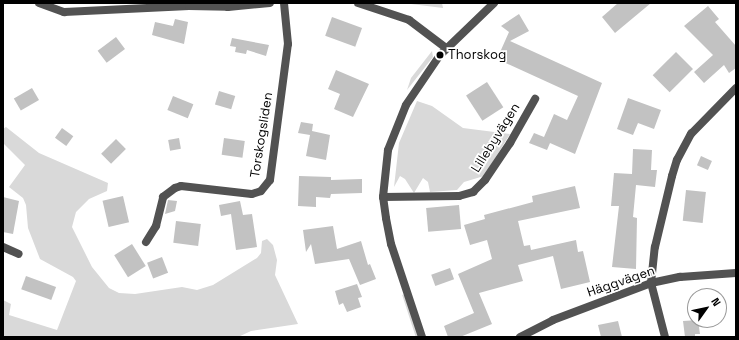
<!DOCTYPE html>
<html>
<head>
<meta charset="utf-8">
<style>
	body { margin:0 }
	#map { position:relative; width:739px; height:340px; overflow:hidden; background:#fff; font-family:"Space Grotesk",sans-serif }
	div>[style] { position:absolute }
	[style*='--x'] { left:calc(var(--x)*1px); top:calc(var(--y)*1px); width:calc(var(--w)*1px); rotate:calc(var(--a)*1deg) }
	.green>* { inset:0; background:#d9d9d9; transform-origin:0 0 }
	.building>* { inset:0; background:#c2c2c2; transform-origin:0 0 }
	.street>* { height:8px; margin:-4px; padding:0 4px; transform-origin:4px; border-radius:4px; background:#525252 }
	.dots>* { width:11px; height:11px; translate:-50% -50%; box-sizing:border-box; border:2px solid #fff; border-radius:50% }
	span { translate:-50% -50%; white-space:nowrap; text-align:center; line-height:1.15; -webkit-text-stroke:3.5px #fff; paint-order:stroke }
	.poi-label { font-size:13px; color:#000 }
	.left { translate:0 -50%; text-align:left }
	.street-label { font-size:13px; color:#000 }
	.frame { position:absolute; inset:0; border:4px solid #000; pointer-events:none }
	.north { position:absolute; left:687px; top:288px; width:40px; height:40px; box-sizing:border-box; background:#fff; border:1px solid #999; border-radius:50%; rotate:57deg; font-size:11px; font-weight:700; line-height:16px; text-align:center; color:#000 }
	.north::after { content:''; display:block; margin:auto; width:14px; height:18px; background:#000; clip-path:polygon(50% 0,100% 100%,50% 72%,0 100%) }
</style>
</head>
<body>
<div id="map">
	<div class="green">
		<div style="clip-path:polygon(406px 3px,442px 3px,443px 8px,411px 4px)"></div>
		<div style="clip-path:polygon(432px 51px,433px 57px,407px 90px,411px 78px)"></div>
		<div style="clip-path:polygon(417px 101px,432px 106px,463px 128px,510px 134px,484px 176px,464px 182px,457px 190px,430px 192px,428px 182px,423px 178px,414px 193px,405px 179px,400px 176px,394px 187px,399px 143px)"></div>
		<div style="clip-path:polygon(6px 127px,39px 153px,108px 183px,107px 191px,89px 199px,76px 212px,72px 227px,92px 267px,109px 288px,119px 293px,135px 294px,182px 287px,197px 290px,213px 285px,257px 258px,261px 253px,262px 241px,267px 239px,273px 245px,277px 260px,275px 275px,298px 324px,251px 331px,238px 337px,3px 337px,3px 300px,11px 304px,9px 315px,57px 330px,76px 281px,73px 277px,40px 259px,28px 228px,26px 205px,23px 198px,9px 187px,25px 165px,4px 144px,3px 129px)"></div>
		<div style="left:405px;top:294px;width:45px;height:3px;rotate:72deg"></div>
	</div>
	<div class="building">
		<div style="clip-path:polygon(618px 3px,651px 3px,615px 33px,602px 17px)"></div>
		<div style="clip-path:polygon(708px 6px,719px 19px,715px 22px,736px 46px,736px 68px,729px 73px,724px 65px,704px 83px,694px 72px,713px 55px,684px 26px)"></div>
		<div style="clip-path:polygon(519px 14px,529px 31px,510px 41px,602px 83px,575px 154px,550px 143px,547px 150px,529px 143px,534px 133px,544px 137px,554px 114px,567px 120px,578px 96px,497px 59px,509px 32px,501px 26px)"></div>
		<div style="left:332px;top:17px;width:32px;height:20px;rotate:20deg"></div>
		<div style="clip-path:polygon(175px 19px,188px 22px,184px 44px,152px 35px,155px 22px,173px 26px)"></div>
		<div style="left:116px;top:37px;width:15px;height:23px;rotate:53deg"></div>
		<div style="clip-path:polygon(232px 38px,269px 45px,266px 56px,247px 50px,246px 54px,235px 52px,236px 47px,230px 46px)"></div>
		<div style="left:676px;top:52px;width:24px;height:33px;rotate:45deg"></div>
		<div style="clip-path:polygon(336px 70px,369px 84px,353px 117px,334px 109px,340px 94px,328px 89px)"></div>
		<div style="left:487px;top:82px;width:30px;height:25px;rotate:57deg"></div>
		<div style="left:32px;top:88px;width:14px;height:21px;rotate:60deg"></div>
		<div style="left:219px;top:91px;width:17px;height:14px;rotate:17deg"></div>
		<div style="left:173px;top:96px;width:22px;height:15px;rotate:22deg"></div>
		<div style="clip-path:polygon(628px 98px,661px 110px,654px 129px,638px 123px,633px 135px,617px 129px)"></div>
		<div style="clip-path:polygon(301px 122px,313px 124px,312px 131px,330px 135px,326px 160px,306px 156px,310px 135px,298px 133px)"></div>
		<div style="left:62px;top:128px;width:14px;height:12px;rotate:36deg"></div>
		<div style="left:179px;top:138px;width:11px;height:11px;rotate:80deg"></div>
		<div style="left:224px;top:138px;width:21px;height:17px;rotate:8deg"></div>
		<div style="left:116px;top:139px;width:14px;height:21px;rotate:45deg"></div>
		<div style="clip-path:polygon(633px 149px,652px 150px,651px 170px,657px 170px,655px 187px,636px 185px,633px 217px,637px 218px,636px 269px,612px 267px,619px 206px,611px 206px,614px 173px,632px 174px)"></div>
		<div style="left:701px;top:156px;width:12px;height:10px;rotate:24deg"></div>
		<div style="clip-path:polygon(299px 176px,331px 177px,331px 180px,362px 179px,362px 193px,331px 194px,330px 198px,316px 197px,316px 207px,298px 206px)"></div>
		<div style="clip-path:polygon(575px 186px,580px 208px,518px 221px,524px 246px,530px 245px,531px 250px,576px 240px,578px 252px,583px 251px,590px 282px,561px 289px,553px 256px,518px 265px,523px 281px,479px 293px,492px 324px,460px 337px,448px 337px,444px 326px,474px 313px,458px 274px,492px 259px,487px 240px,470px 245px,464px 225px,485px 219px,484px 215px,533px 202px,532px 196px)"></div>
		<div style="left:686px;top:190px;width:20px;height:31px;rotate:6deg"></div>
		<div style="left:123px;top:196px;width:27px;height:21px;rotate:77deg"></div>
		<div style="clip-path:polygon(3px 197px,19px 201px,13px 234px,3px 232px)"></div>
		<div style="clip-path:polygon(168px 200px,177px 201px,175px 211px,165px 214px)"></div>
		<div style="clip-path:polygon(240px 201px,243px 215px,252px 214px,257px 247px,236px 250px,231px 214px,221px 216px,219px 205px)"></div>
		<div style="left:459px;top:205px;width:24px;height:33px;rotate:85deg"></div>
		<div style="left:176px;top:221px;width:25px;height:22px;rotate:7deg"></div>
		<div style="clip-path:polygon(333px 226px,337px 249px,361px 241px,368px 265px,370px 264px,376px 279px,360px 285px,349px 259px,315px 264px,311px 244px,306px 252px,303px 230px)"></div>
		<div style="left:132px;top:244px;width:26px;height:21px;rotate:58deg"></div>
		<div style="left:162px;top:257px;width:17px;height:16px;rotate:69deg"></div>
		<div style="left:450px;top:268px;width:12px;height:20px;rotate:70deg"></div>
		<div style="left:26px;top:276px;width:32px;height:14px;rotate:20deg"></div>
		<div style="clip-path:polygon(357px 284px,362px 297px,358px 298px,361px 307px,347px 312px,343px 303px,339px 305px,335px 291px)"></div>
		<div style="clip-path:polygon(698px 320px,700px 334px,695px 334px,695px 337px,685px 337px,683px 321px)"></div>
		<div style="clip-path:polygon(618px 321px,622px 337px,601px 337px,598px 325px)"></div>
	</div>
	<div class="street">
		<div style="--x:39;--y:3;--w:27;--a:20"></div>
		<div style="--x:64;--y:12;--w:125;--a:-2.7"></div>
		<div style="--x:189;--y:6;--w:39;--a:1"></div>
		<div style="--x:228;--y:7;--w:42;--a:-5.4"></div>
		<div style="--x:358;--y:3;--w:54;--a:18.4"></div>
		<div style="--x:409;--y:20;--w:46;--a:37.1"></div>
		<div style="--x:383;--y:197;--w:76;--a:-0.8"></div>
		<div style="--x:459;--y:196;--w:15;--a:-16"></div>
		<div style="--x:473;--y:192;--w:17;--a:-45"></div>
		<div style="--x:485;--y:180;--w:45;--a:-56"></div>
		<div style="--x:510;--y:143;--w:51;--a:-60.4"></div>
		<div style="--x:146;--y:242;--w:19;--a:-58"></div>
		<div style="--x:156;--y:226;--w:30;--a:-76"></div>
		<div style="--x:163;--y:197;--w:15;--a:-37"></div>
		<div style="--x:175;--y:188;--w:6;--a:-18"></div>
		<div style="--x:181;--y:186;--w:71;--a:6.4"></div>
		<div style="--x:252;--y:194;--w:9;--a:-18"></div>
		<div style="--x:261;--y:191;--w:14;--a:-51"></div>
		<div style="--x:270;--y:180;--w:137;--a:-82.5"></div>
		<div style="--x:288;--y:44;--w:41;--a:-95.6"></div>
		<div style="--x:3;--y:247;--w:17;--a:24"></div>
		<div style="--x:422;--y:337;--w:98;--a:-108.4"></div>
		<div style="--x:391;--y:244;--w:26;--a:-101"></div>
		<div style="--x:386;--y:218;--w:21;--a:-98"></div>
		<div style="--x:383;--y:197;--w:47;--a:-83.9"></div>
		<div style="--x:388;--y:150;--w:48;--a:-68.2"></div>
		<div style="--x:406;--y:105;--w:60;--a:-55.8"></div>
		<div style="--x:440;--y:55;--w:75;--a:-43.9"></div>
		<div style="--x:520;--y:337;--w:37;--a:-27"></div>
		<div style="--x:553;--y:320;--w:105;--a:-20.7"></div>
		<div style="--x:651;--y:283;--w:30;--a:-12"></div>
		<div style="--x:680;--y:277;--w:56;--a:-4.1"></div>
		<div style="--x:665;--y:337;--w:56;--a:-104.5"></div>
		<div style="--x:651;--y:283;--w:36;--a:-84"></div>
		<div style="--x:655;--y:247;--w:73;--a:-76.5"></div>
		<div style="--x:672;--y:176;--w:17;--a:-73"></div>
		<div style="--x:677;--y:160;--w:30;--a:-62"></div>
		<div style="--x:691;--y:134;--w:64;--a:-45.6"></div>
	</div>
	<div class="dots">
		<div style="left:440px;top:55px;background:#000"></div>
	</div>
	<div class="poi-label">
		<span class="left" style="left:448px;top:55px">Thorskog</span>
	</div>
	<div class="street-label">
		<span style="left:262px;top:135px;rotate:-81deg">Torskogsliden</span>
		<span style="left:496px;top:138px;rotate:-58deg">Lillebyvägen</span>
		<span style="left:621px;top:282px;rotate:-19deg">Häggvägen</span>
	</div>
	<div class="frame"></div>
	<div class="north">N</div>
</div>
</body>
</html>
